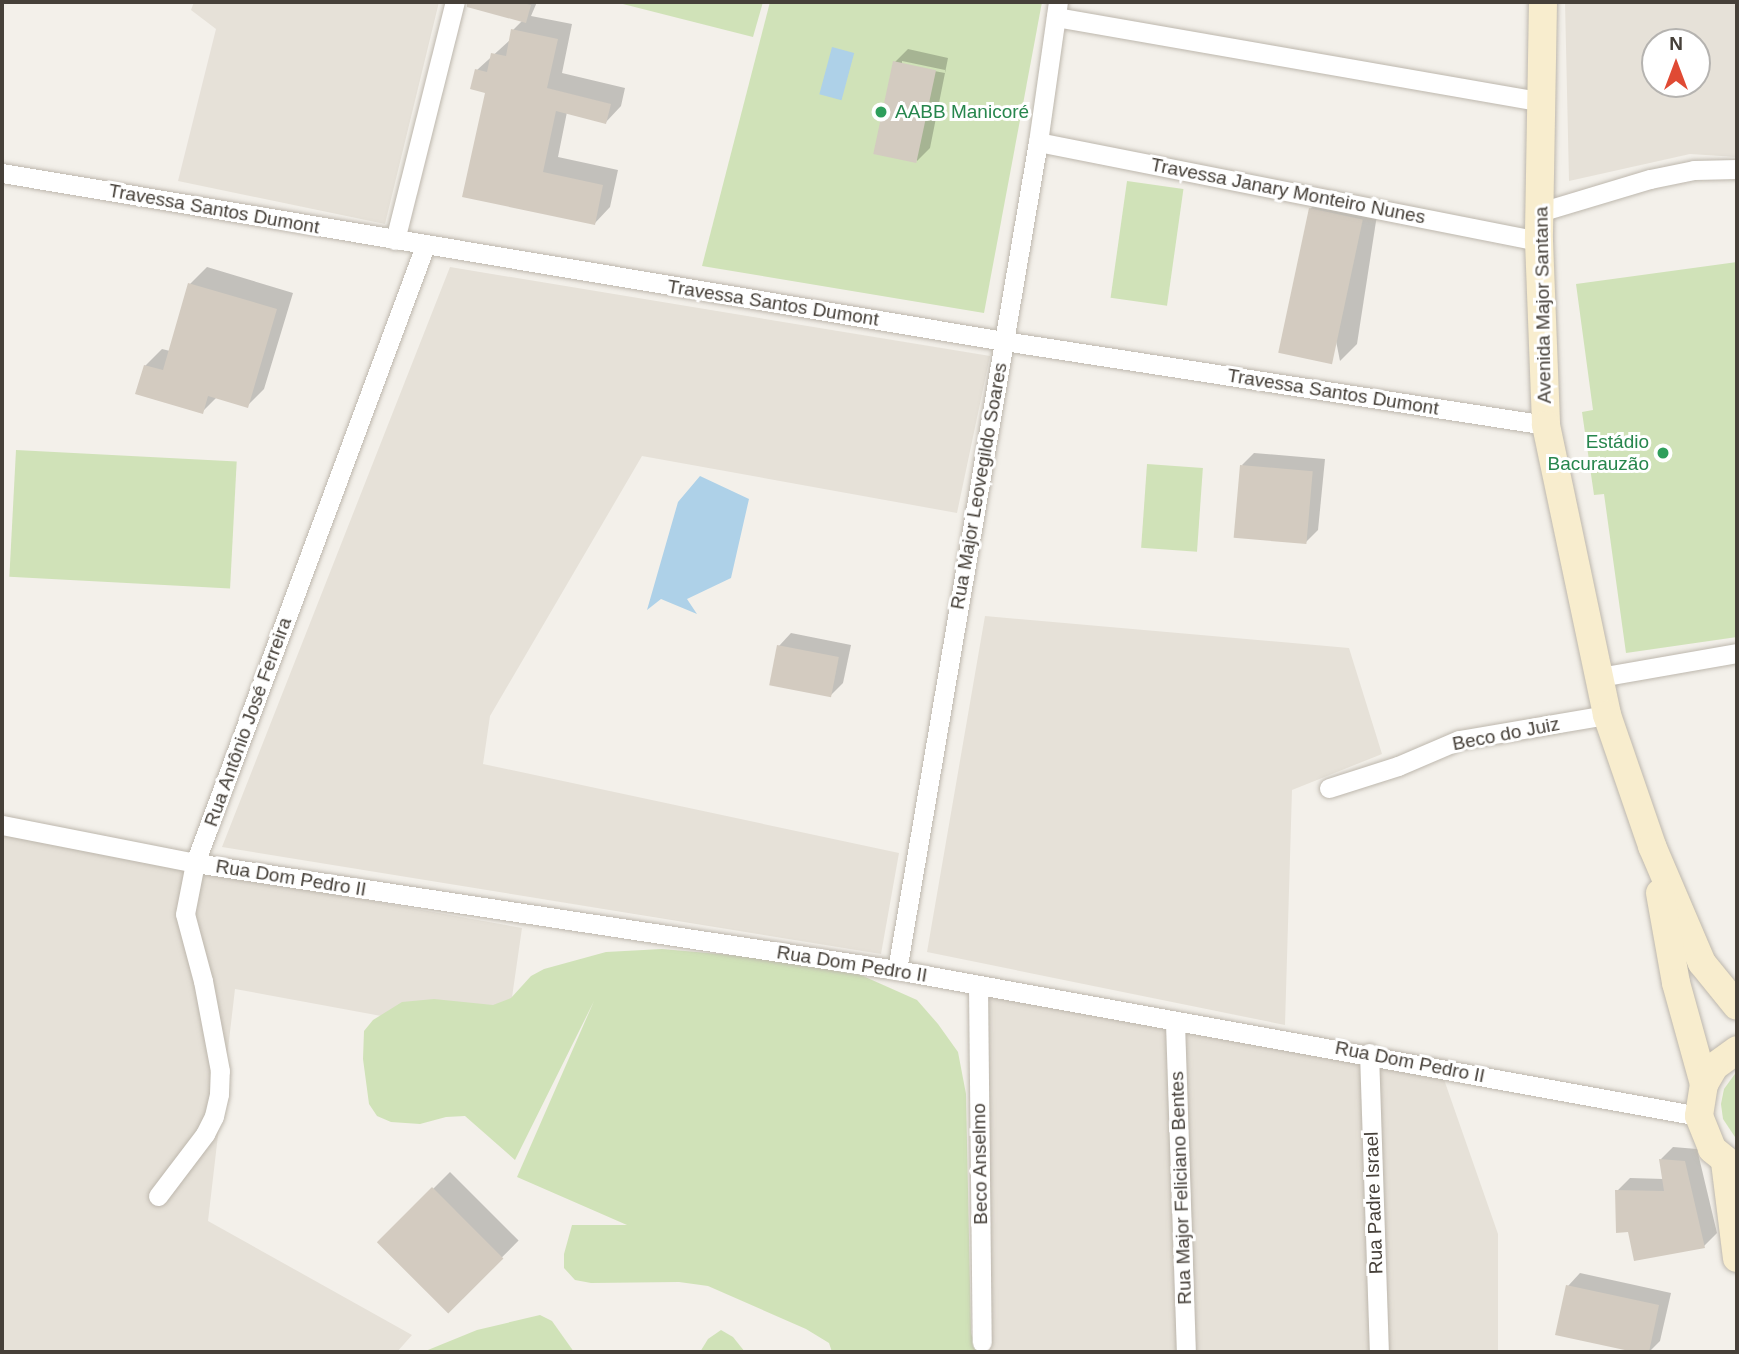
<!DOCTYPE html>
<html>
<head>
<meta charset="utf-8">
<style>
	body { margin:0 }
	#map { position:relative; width:1739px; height:1354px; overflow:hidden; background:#f3f0ea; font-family:Helvetica,sans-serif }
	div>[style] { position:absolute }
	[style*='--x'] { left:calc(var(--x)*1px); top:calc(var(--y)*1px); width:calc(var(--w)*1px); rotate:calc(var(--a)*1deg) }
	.residential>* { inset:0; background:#e6e1d8 }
	.green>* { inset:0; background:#d0e2b8; transform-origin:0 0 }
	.water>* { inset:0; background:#aed1e8; transform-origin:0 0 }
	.shadow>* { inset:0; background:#0003; transform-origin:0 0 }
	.building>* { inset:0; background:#d3cbc0; transform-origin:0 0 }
	.roads { filter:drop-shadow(0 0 2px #bdb7ad) drop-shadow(0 0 2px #bdb7ad) }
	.street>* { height:19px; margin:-9.5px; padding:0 9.5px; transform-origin:9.5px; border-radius:9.5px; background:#fff }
	.secondary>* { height:28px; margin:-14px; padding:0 14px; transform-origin:14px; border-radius:14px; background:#f8edce }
	.dots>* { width:19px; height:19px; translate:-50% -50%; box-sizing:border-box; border:4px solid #fff; border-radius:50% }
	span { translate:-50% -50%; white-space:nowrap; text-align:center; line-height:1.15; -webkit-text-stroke:6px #fff; paint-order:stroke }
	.leisure-label { font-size:19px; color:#27864d }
	.left { translate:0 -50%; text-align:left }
	.right { translate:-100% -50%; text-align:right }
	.street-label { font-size:19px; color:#464039 }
	.frame { position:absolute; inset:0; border:4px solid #464039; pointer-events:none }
	.north { position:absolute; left:1641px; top:28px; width:70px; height:70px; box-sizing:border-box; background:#fff; border:2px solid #b5b3b0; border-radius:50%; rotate:0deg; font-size:19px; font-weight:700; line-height:28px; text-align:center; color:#464039 }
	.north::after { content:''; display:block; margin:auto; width:24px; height:32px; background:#e04a34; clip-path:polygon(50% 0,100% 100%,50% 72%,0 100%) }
</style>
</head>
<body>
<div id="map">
	<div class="residential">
		<div style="clip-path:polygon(194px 2px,439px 2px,385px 224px,178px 181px,216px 29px,191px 10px)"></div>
		<div style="clip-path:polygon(evenodd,1565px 2px,1737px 2px,1737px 157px,1690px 154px,1569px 181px,1565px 2px,1655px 42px,1697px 42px,1697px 84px,1655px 84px,1655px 42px)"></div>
		<div style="clip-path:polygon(450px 267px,990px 356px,957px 513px,642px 456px,490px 716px,483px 764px,899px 853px,881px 954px,222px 847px)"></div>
		<div style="clip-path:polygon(985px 616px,1349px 648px,1382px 754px,1292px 790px,1285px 1025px,927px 952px)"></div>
		<div style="clip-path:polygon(2px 835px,522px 928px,506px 1039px,235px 989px,208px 1221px,412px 1335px,397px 1352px,2px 1352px)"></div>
		<div style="clip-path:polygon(978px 986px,1440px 1068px,1498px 1234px,1498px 1352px,989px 1352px,982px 1342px)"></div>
	</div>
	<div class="green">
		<div style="clip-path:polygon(615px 2px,763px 2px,753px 37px)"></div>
		<div style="clip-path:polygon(770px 2px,1042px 2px,984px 313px,702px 266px)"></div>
		<div style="left:1127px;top:181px;width:57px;height:118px;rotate:8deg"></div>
		<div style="clip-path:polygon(1737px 262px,1737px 637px,1626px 653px,1604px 494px,1594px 495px,1582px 412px,1593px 410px,1576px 284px)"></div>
		<div style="left:16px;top:450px;width:221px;height:127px;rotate:3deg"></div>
		<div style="left:1147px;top:464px;width:56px;height:84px;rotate:4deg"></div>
		<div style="clip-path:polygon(662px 949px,742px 956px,854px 972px,917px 1000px,938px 1024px,958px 1052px,966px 1094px,971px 1333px,977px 1352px,832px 1352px,829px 1343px,806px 1329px,708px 1286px,679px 1282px,591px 1283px,575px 1280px,564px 1268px,564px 1254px,572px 1225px,627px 1225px,517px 1177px,594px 1001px,515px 1160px,465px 1116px,446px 1117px,420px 1124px,391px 1122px,377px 1116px,369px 1104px,363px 1059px,364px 1031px,373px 1020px,402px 1002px,434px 999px,493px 1005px,511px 998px,531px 976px,544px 969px,606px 952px)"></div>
		<div style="clip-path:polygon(1737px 1071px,1737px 1140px,1723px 1119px,1721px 1104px,1724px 1089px)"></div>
		<div style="clip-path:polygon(540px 1315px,552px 1321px,574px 1352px,423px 1352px,477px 1330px)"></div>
		<div style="clip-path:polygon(721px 1330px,733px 1337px,745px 1352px,700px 1352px,708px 1339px)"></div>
	</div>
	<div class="water">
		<div style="left:832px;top:47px;width:23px;height:49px;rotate:15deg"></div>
		<div style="clip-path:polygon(700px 476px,749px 499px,731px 578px,687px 599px,697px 614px,661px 599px,647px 610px,678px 502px)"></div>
	</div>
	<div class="shadow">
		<div style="clip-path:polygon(500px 2px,537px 2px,531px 16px,572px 24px,562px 73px,625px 88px,621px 106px,606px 122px,567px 112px,558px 157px,618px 170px,610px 207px,595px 223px,465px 195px,487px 92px,477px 70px,511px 39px,513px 30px,523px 20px,497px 13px)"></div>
		<div style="clip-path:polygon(evenodd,908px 49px,948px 58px,930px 148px,917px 161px,895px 62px,908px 49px,902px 61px,945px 70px,945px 73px,902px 65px,902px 61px)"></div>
		<div style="clip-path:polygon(1327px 192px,1379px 202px,1357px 344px,1340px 361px,1310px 209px)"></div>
		<div style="clip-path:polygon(207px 267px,293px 293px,264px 389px,247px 406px,217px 397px,202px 412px,145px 366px,162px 349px,170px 351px,190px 284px)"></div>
		<div style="clip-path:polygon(1254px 453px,1325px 459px,1318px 530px,1305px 543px,1242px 465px)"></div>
		<div style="clip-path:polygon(791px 633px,851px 645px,843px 683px,830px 696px,779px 646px)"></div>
		<div style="clip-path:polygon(1673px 1147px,1697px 1149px,1717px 1233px,1704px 1246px,1617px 1191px,1630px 1178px,1664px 1179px,1661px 1159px)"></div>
		<div style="left:450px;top:1172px;width:97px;height:100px;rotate:45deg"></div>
		<div style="clip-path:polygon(1580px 1273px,1671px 1293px,1660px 1341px,1649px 1352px,1643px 1352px,1557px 1334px,1568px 1286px)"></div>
	</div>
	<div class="building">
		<div style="clip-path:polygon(467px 2px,519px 2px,531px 5px,526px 23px,467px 7px)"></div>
		<div style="clip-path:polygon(511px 29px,558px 39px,547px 88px,611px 104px,606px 124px,556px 111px,543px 172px,603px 185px,595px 225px,462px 197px,485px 93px,470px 89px,475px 69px,487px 72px,491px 53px,506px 56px)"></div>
		<div style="left:893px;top:61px;width:44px;height:95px;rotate:12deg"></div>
		<div style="left:1309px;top:208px;width:55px;height:148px;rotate:12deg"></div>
		<div style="clip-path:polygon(188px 283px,277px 309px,248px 408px,208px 396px,203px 414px,135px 394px,144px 365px,163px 370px)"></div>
		<div style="left:1240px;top:465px;width:73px;height:73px;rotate:5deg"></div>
		<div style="left:777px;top:645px;width:63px;height:41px;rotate:11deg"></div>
		<div style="clip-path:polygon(1659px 1159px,1685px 1161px,1705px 1248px,1634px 1261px,1628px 1232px,1616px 1233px,1615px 1190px,1664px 1191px)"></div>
		<div style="left:432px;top:1187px;width:101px;height:78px;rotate:45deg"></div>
		<div style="clip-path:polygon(1566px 1285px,1659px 1305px,1649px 1352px,1634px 1352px,1555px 1335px)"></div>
	</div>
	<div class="roads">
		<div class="street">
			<div style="--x:1056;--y:17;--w:492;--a:9.9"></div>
			<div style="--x:1038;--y:142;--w:511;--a:11.18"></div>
			<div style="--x:2;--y:173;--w:1016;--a:9.52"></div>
			<div style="--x:1004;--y:341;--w:548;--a:8.81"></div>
			<div style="--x:1540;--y:212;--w:115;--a:-16.7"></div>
			<div style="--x:1650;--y:179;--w:45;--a:-11.6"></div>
			<div style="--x:1694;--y:170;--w:43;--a:-1.3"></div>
			<div style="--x:395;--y:240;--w:245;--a:-75.9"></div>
			<div style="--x:1600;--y:677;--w:139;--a:-9.9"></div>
			<div style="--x:1329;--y:788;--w:72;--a:-17.7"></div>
			<div style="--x:1398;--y:766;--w:66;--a:-23.1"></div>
			<div style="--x:1459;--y:740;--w:150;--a:-9.6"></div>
			<div style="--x:2;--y:825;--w:197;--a:11.1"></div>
			<div style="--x:195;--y:863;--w:710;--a:8.67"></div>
			<div style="--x:897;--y:970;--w:815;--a:10.32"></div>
			<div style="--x:897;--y:970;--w:840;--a:-80.34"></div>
			<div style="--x:1038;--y:142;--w:141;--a:-81.9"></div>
			<div style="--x:978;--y:986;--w:356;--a:89.4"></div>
			<div style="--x:1175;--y:1023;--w:329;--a:88.1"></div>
			<div style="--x:1369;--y:1053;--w:299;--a:88.1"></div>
			<div style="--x:158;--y:1196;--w:78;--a:-52.8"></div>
			<div style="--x:205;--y:1134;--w:20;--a:-63"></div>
			<div style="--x:214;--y:1116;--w:23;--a:-77"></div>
			<div style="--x:219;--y:1094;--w:23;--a:-88"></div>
			<div style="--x:220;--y:1071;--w:92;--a:-100.7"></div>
			<div style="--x:203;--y:981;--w:69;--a:-105"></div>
			<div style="--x:185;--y:914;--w:52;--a:-78.9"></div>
			<div style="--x:195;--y:863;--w:658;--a:-69.56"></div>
		</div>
		<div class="secondary">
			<div style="--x:1543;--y:2;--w:239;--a:91"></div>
			<div style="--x:1539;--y:241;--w:184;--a:87.8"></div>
			<div style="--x:1546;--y:425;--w:296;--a:78.1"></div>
			<div style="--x:1607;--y:715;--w:139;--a:71"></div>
			<div style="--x:1652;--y:846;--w:127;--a:66.9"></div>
			<div style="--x:1702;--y:963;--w:55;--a:50.9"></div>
			<div style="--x:1660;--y:893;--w:91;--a:79.9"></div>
			<div style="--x:1676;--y:983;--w:105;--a:74.5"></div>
			<div style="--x:1737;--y:1050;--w:29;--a:144"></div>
			<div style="--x:1714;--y:1067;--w:20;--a:120"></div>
			<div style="--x:1704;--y:1084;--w:32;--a:99"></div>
			<div style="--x:1699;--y:1116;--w:35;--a:68"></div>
			<div style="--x:1712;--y:1149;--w:32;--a:39"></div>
			<div style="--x:1725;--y:1162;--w:97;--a:82.9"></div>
		</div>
	</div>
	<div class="dots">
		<div style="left:881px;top:112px;background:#2e9e5b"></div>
		<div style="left:1663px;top:453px;background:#2e9e5b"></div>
	</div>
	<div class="leisure-label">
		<span class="left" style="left:895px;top:112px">AABB Manicoré</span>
		<span class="right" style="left:1649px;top:453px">Estádio<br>Bacurauzão</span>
	</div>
	<div class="street-label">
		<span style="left:1288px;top:191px;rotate:11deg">Travessa Janary Monteiro Nunes</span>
		<span style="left:214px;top:209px;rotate:10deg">Travessa Santos Dumont</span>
		<span style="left:773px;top:303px;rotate:9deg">Travessa Santos Dumont</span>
		<span style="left:1543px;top:305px;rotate:-91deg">Avenida Major Santana</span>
		<span style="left:1333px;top:392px;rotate:9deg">Travessa Santos Dumont</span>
		<span style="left:979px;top:486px;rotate:-80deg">Rua Major Leovegildo Soares</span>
		<span style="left:248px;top:722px;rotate:-70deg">Rua Antônio José Ferreira</span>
		<span style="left:1506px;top:734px;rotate:-11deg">Beco do Juiz</span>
		<span style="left:291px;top:878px;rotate:9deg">Rua Dom Pedro II</span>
		<span style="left:852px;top:964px;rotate:9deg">Rua Dom Pedro II</span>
		<span style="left:1410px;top:1062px;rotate:11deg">Rua Dom Pedro II</span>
		<span style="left:980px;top:1164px;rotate:-91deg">Beco Anselmo</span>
		<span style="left:1181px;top:1188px;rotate:-92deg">Rua Major Feliciano Bentes</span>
		<span style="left:1374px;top:1203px;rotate:-92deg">Rua Padre Israel</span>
	</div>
	<div class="frame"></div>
	<div class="north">N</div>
</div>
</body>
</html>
